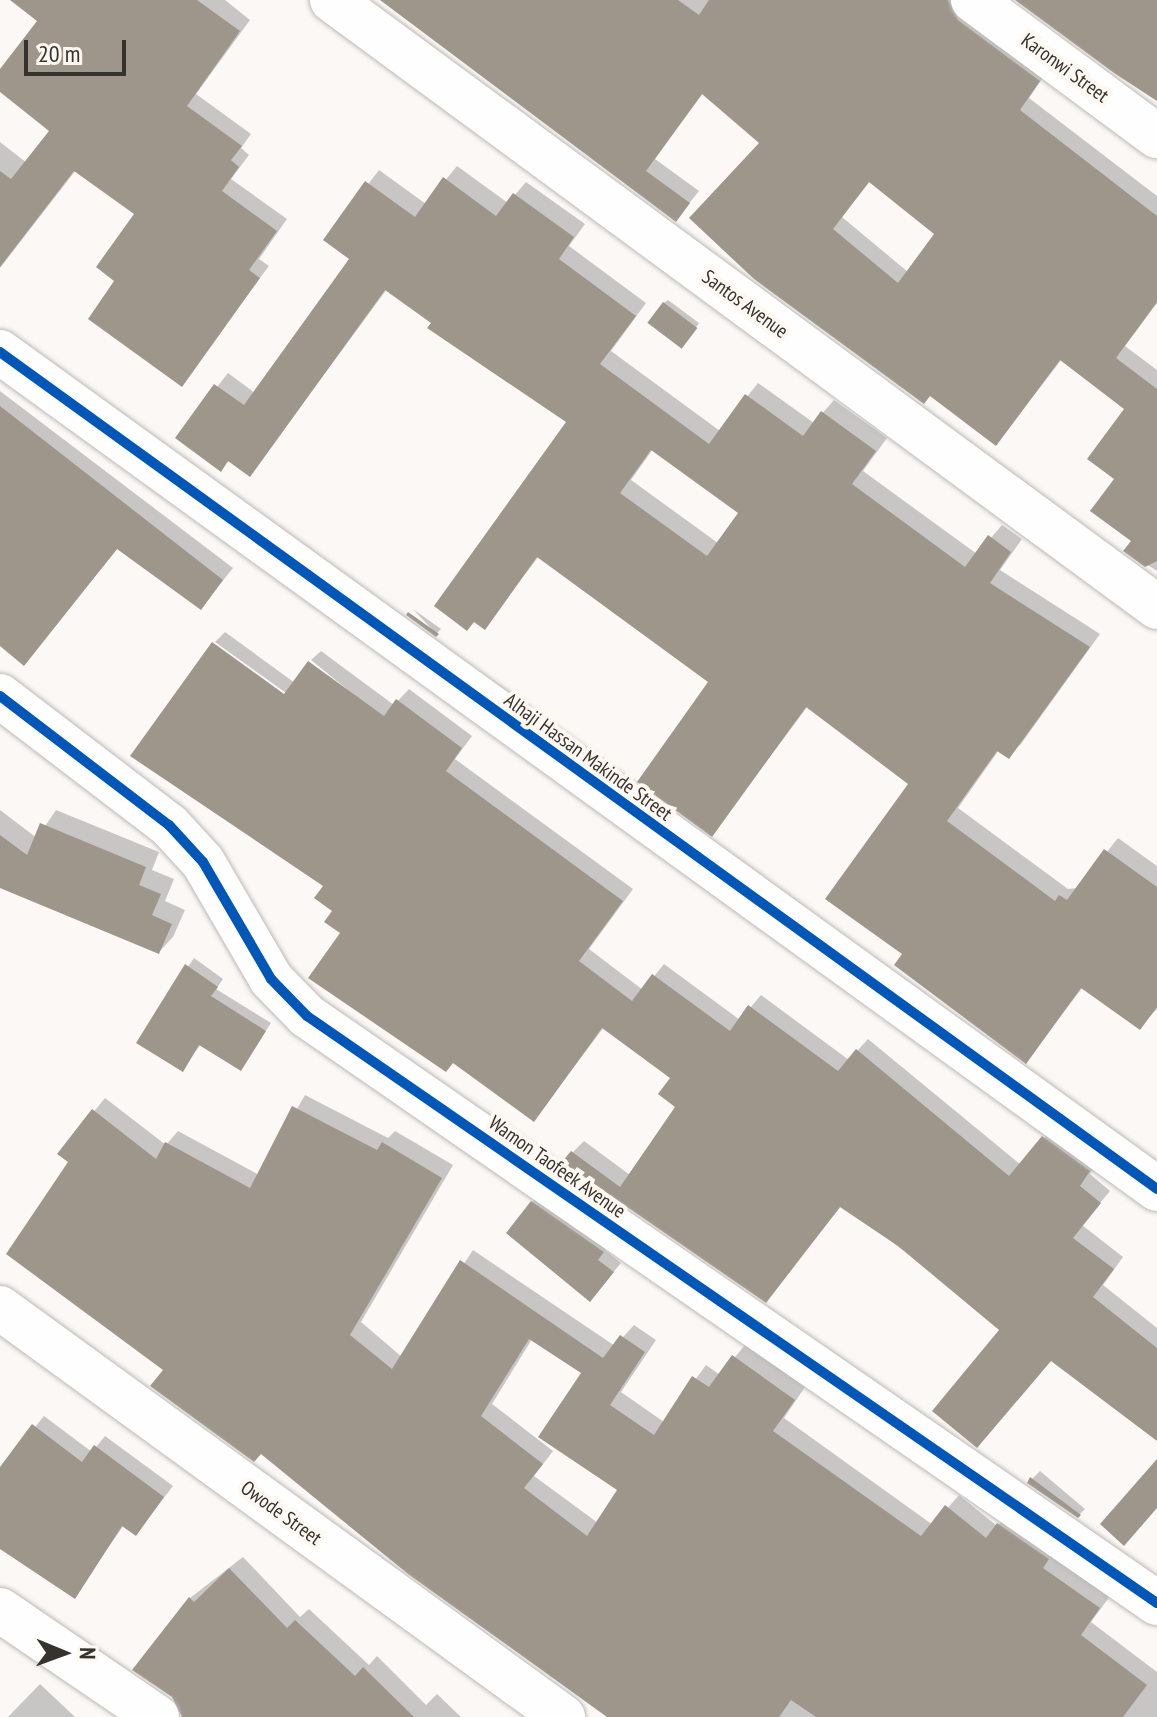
<!DOCTYPE html>
<html>
<head>
<meta charset="utf-8">
<style>
	body { margin:0 }
	#map { position:relative; width:1157px; height:1717px; overflow:hidden; background:#fbf8f5; font-family:"PT Sans Narrow",sans-serif }
	div>[style] { position:absolute }
	[style*='--x'] { left:calc(var(--x)*1px); top:calc(var(--y)*1px); width:calc(var(--w)*1px); rotate:calc(var(--a)*1deg) }
	.shadow>* { inset:0; background:#0003 }
	.building>* { inset:0; background:#9e968a; transform-origin:0 0 }
	.roads { filter:drop-shadow(0 0 2px #bcb9b6) drop-shadow(0 0 2px #bcb9b6) }
	.minor>* { height:44px; margin:-22px; padding:0 22px; transform-origin:22px; border-radius:22px; background:#fefefe }
	.cycleway>* { height:10px; margin:-5px; padding:0 5px; transform-origin:5px; border-radius:5px; background:#0057b8 }
	span { translate:-50% -50%; white-space:nowrap; text-align:center; line-height:1.15; -webkit-text-stroke:8px #fef8f2; paint-order:stroke }
	.street-label { font-size:20px; color:#36332f }
	.north { position:absolute; left:24px; top:1613px; width:80px; height:80px; -webkit-text-stroke:6px #fef8f2; paint-order:stroke; rotate:91deg; font-size:22px; font-weight:700; line-height:32px; text-align:center; color:#36332f }
	.north::after { content:''; display:block; margin:auto; width:28px; height:36px; background:#36332f; clip-path:polygon(50% 0,100% 100%,50% 72%,0 100%) }
	.scale { position:absolute; left:24px; top:40px; width:102px; height:36px; box-sizing:border-box; border:4px solid #36332f; border-top:0; padding-left:10px; font-size:24px; line-height:28px; white-space:nowrap; color:#36332f; -webkit-text-stroke:6px #fef8f2; paint-order:stroke }
</style>
</head>
<body>
<div id="map">
	<div class="shadow">
		<div style="clip-path:polygon(14px 0,225px 0,250px 20px,196px 94px,251px 134px,241px 148px,249px 155px,231px 179px,287px 219px,259px 259px,269px 266px,181px 384px,117px 281px,137px 214px,76px 170px,0 268px,0 142px,27px 163px,52px 130px,0 90px,0 73px,40px 21px)"></div>
		<div style="clip-path:polygon(evenodd,413px 0,964px 0,1049px 69px,1029px 98px,1157px 196px,1157px 303px,1125px 346px,1157px 370px,1157px 571px,1126px 551px,1133px 541px,1117px 479px,1127px 408px,1062px 359px,996px 444px,762px 143px,703px 93px,655px 159px,699px 191px,676px 220px,413px 0,870px 181px,937px 233px,908px 272px,842px 217px,870px 181px)"></div>
		<div style="clip-path:polygon(evenodd,457px 166px,508px 203px,526px 182px,585px 224px,569px 246px,646px 303px,611px 351px,720px 431px,758px 383px,814px 423px,834px 400px,887px 438px,863px 471px,977px 554px,1002px 525px,1022px 539px,1000px 570px,1100px 634px,1021px 744px,1008px 756px,999px 750px,958px 808px,1068px 889px,1078px 888px,1118px 838px,1157px 866px,1157px 1009px,1140px 1027px,1083px 987px,1026px 1061px,904px 954px,911px 783px,808px 706px,712px 834px,711px 682px,539px 556px,484px 628px,569px 422px,387px 289px,250px 475px,230px 460px,220px 469px,178px 437px,228px 373px,255px 393px,352px 259px,326px 239px,379px 170px,426px 204px,457px 166px,653px 449px,740px 512px,718px 543px,631px 480px,653px 449px)"></div>
		<div style="clip-path:polygon(668px 300px,699px 323px,686px 342px,664px 303px)"></div>
		<div style="clip-path:polygon(0 391px,233px 568px,201px 608px,118px 548px,24px 663px,0 643px)"></div>
		<div style="clip-path:polygon(413px 609px,441px 629px,436px 634px)"></div>
		<div style="clip-path:polygon(225px 632px,295px 683px,390px 724px,311px 660px,321px 651px,394px 705px,409px 689px,472px 736px,455px 759px,633px 889px,589px 949px,643px 990px,664px 964px,740px 1020px,761px 995px,849px 1060px,868px 1039px,1021px 1165px,1054px 1127px,1100px 1159px,1090px 1174px,1110px 1191px,1082px 1225px,1123px 1257px,1103px 1285px,1157px 1328px,1157px 1438px,842px 1205px,766px 1300px,572px 1153px,584px 1141px,630px 1175px,678px 1106px,673px 1077px,604px 1027px,534px 1120px,343px 933px,326px 885px,293px 698px,215px 642px)"></div>
		<div style="clip-path:polygon(0 810px,37px 838px,56px 810px,159px 852px,152px 870px,174px 879px,165px 901px,185px 910px,173px 937px,159px 952px,0 886px)"></div>
		<div style="clip-path:polygon(194px 958px,223px 979px,216px 989px,271px 1023px,241px 1068px,201px 1044px,182px 1069px,138px 1042px)"></div>
		<div style="clip-path:polygon(evenodd,305px 1095px,388px 1138px,395px 1131px,453px 1165px,361px 1322px,402px 1357px,473px 1250px,615px 1346px,634px 1325px,656px 1340px,621px 1392px,664px 1422px,706px 1365px,720px 1375px,745px 1345px,805px 1387px,784px 1418px,933px 1525px,959px 1495px,997px 1526px,1010px 1512px,1110px 1596px,1091px 1622px,1157px 1672px,1157px 1717px,610px 1717px,166px 1370px,71px 1162px,60px 1153px,105px 1098px,166px 1145px,178px 1131px,259px 1175px,305px 1095px,532px 1339px,583px 1372px,620px 1489px,598px 1523px,534px 1476px,553px 1451px,492px 1404px,532px 1339px)"></div>
		<div style="clip-path:polygon(541px 1194px,611px 1243px,605px 1250px,621px 1263px,598px 1291px,532px 1202px)"></div>
		<div style="clip-path:polygon(44px 1416px,92px 1452px,105px 1436px,173px 1486px,136px 1534px,124px 1525px,74px 1596px,0 1547px,0 1470px)"></div>
		<div style="clip-path:polygon(1040px 1471px,1085px 1509px,1078px 1516px,1032px 1479px)"></div>
		<div style="clip-path:polygon(243px 1557px,300px 1617px,309px 1609px,369px 1665px,377px 1656px,426px 1705px,437px 1694px,461px 1717px,195px 1717px,190px 1598px)"></div>
		<div style="clip-path:polygon(40px 1684px,75px 1717px,8px 1717px)"></div>
	</div>
	<div class="building">
		<div style="clip-path:polygon(10px 0,197px 0,240px 31px,187px 106px,242px 146px,231px 160px,239px 167px,222px 191px,277px 231px,249px 270px,260px 278px,182px 387px,88px 319px,114px 281px,96px 267px,134px 214px,74px 171px,0 267px,0 171px,11px 179px,49px 131px,0 92px,0 69px,37px 21px)"></div>
		<div style="clip-path:polygon(evenodd,380px 0,678px 0,699px 15px,709px 0,948px 0,958px 20px,1040px 81px,1020px 110px,1157px 216px,1157px 302px,1116px 358px,1157px 389px,1157px 561px,1145px 567px,1123px 551px,1131px 541px,1090px 511px,1114px 479px,1087px 459px,1124px 409px,1060px 360px,996px 446px,930px 396px,924px 404px,754px 279px,689px 218px,759px 143px,702px 94px,646px 171px,690px 203px,676px 222px,380px 0,869px 182px,934px 234px,898px 283px,833px 229px,869px 182px)"></div>
		<div style="clip-path:polygon(1015px 0,1157px 0,1157px 101px,1114px 73px)"></div>
		<div style="clip-path:polygon(evenodd,443px 177px,496px 216px,513px 193px,574px 237px,559px 259px,636px 316px,600px 364px,709px 444px,745px 394px,803px 436px,821px 411px,876px 451px,852px 484px,965px 567px,988px 535px,1011px 552px,990px 583px,1090px 647px,1009px 759px,997px 751px,947px 821px,1055px 901px,1059px 895px,1067px 900px,1104px 849px,1157px 887px,1157px 1007px,1140px 1030px,1081px 988px,1026px 1064px,894px 965px,902px 954px,825px 899px,908px 784px,806px 707px,712px 837px,637px 782px,708px 682px,537px 557px,485px 630px,474px 622px,467px 631px,434px 606px,566px 422px,427px 328px,431px 323px,385px 290px,250px 477px,228px 461px,221px 472px,175px 438px,214px 384px,244px 405px,349px 259px,323px 240px,365px 181px,415px 217px,443px 177px,651px 450px,738px 513px,707px 556px,620px 493px,651px 450px)"></div>
		<div style="left:663px;top:302px;width:43px;height:26px;rotate:37deg"></div>
		<div style="clip-path:polygon(0 406px,223px 580px,201px 610px,117px 549px,24px 666px,0 646px)"></div>
		<div style="clip-path:polygon(408px 612px,439px 634px,436px 637px,406px 615px)"></div>
		<div style="clip-path:polygon(212px 642px,284px 694px,308px 661px,384px 716px,396px 699px,462px 748px,446px 771px,623px 901px,579px 961px,632px 1001px,652px 974px,730px 1031px,748px 1005px,838px 1071px,856px 1049px,1009px 1176px,1042px 1136px,1090px 1171px,1080px 1186px,1101px 1203px,1073px 1238px,1114px 1269px,1093px 1297px,1157px 1348px,1157px 1441px,1051px 1361px,977px 1448px,932px 1411px,999px 1330px,898px 1246px,840px 1207px,766px 1303px,562px 1162px,571px 1151px,620px 1187px,675px 1107px,658px 1094px,670px 1078px,602px 1028px,534px 1122px,453px 1063px,446px 1072px,308px 978px,340px 933px,324px 922px,332px 911px,314px 898px,323px 886px,130px 756px)"></div>
		<div style="clip-path:polygon(40px 823px,146px 867px,139px 885px,161px 894px,152px 915px,172px 924px,159px 954px,0 888px,0 835px,27px 855px)"></div>
		<div style="clip-path:polygon(185px 964px,218px 987px,211px 996px,266px 1031px,241px 1071px,199px 1045px,183px 1072px,136px 1043px)"></div>
		<div style="clip-path:polygon(evenodd,292px 1106px,377px 1150px,382px 1142px,442px 1178px,350px 1335px,392px 1369px,460px 1260px,603px 1358px,620px 1335px,645px 1352px,610px 1405px,654px 1435px,692px 1376px,709px 1387px,732px 1355px,795px 1400px,773px 1431px,921px 1536px,945px 1505px,986px 1538px,997px 1523px,1049px 1559px,1043px 1568px,1100px 1608px,1081px 1635px,1147px 1685px,1123px 1717px,816px 1717px,791px 1700px,779px 1717px,607px 1717px,408px 1574px,261px 1454px,254px 1462px,150px 1386px,163px 1370px,6px 1254px,68px 1162px,57px 1154px,92px 1109px,156px 1159px,165px 1142px,250px 1188px,292px 1106px,529px 1339px,581px 1373px,538px 1437px,617px 1490px,587px 1536px,524px 1488px,543px 1464px,481px 1416px,529px 1339px)"></div>
		<div style="clip-path:polygon(531px 1201px,604px 1252px,598px 1260px,614px 1272px,590px 1302px,506px 1233px)"></div>
		<div style="clip-path:polygon(32px 1424px,82px 1462px,94px 1445px,164px 1497px,136px 1536px,122px 1526px,75px 1599px,0 1549px,0 1467px)"></div>
		<div style="clip-path:polygon(1157px 1459px,1157px 1508px,1124px 1546px,1100px 1524px)"></div>
		<div style="clip-path:polygon(1030px 1477px,1081px 1515px,1078px 1518px,1027px 1483px)"></div>
		<div style="clip-path:polygon(229px 1568px,287px 1628px,295px 1620px,355px 1676px,363px 1667px,414px 1717px,182px 1717px,172px 1697px,132px 1670px,189px 1597px,194px 1602px)"></div>
	</div>
	<div class="roads">
		<div class="minor">
			<div style="--x:332;--y:0;--w:1024;--a:36.34"></div>
			<div style="--x:973;--y:0;--w:229;--a:36.5"></div>
			<div style="--x:0;--y:352;--w:1428;--a:35.88"></div>
			<div style="--x:0;--y:696;--w:213;--a:37.4"></div>
			<div style="--x:169;--y:825;--w:50;--a:47.4"></div>
			<div style="--x:203;--y:862;--w:135;--a:59.8"></div>
			<div style="--x:271;--y:979;--w:52;--a:45.8"></div>
			<div style="--x:307;--y:1016;--w:1033;--a:34.63"></div>
			<div style="--x:0;--y:1308;--w:696;--a:36"></div>
			<div style="--x:0;--y:1610;--w:190;--a:34.3"></div>
		</div>
	</div>
	<div class="cycleway">
		<div style="--x:0;--y:352;--w:1428;--a:35.88"></div>
		<div style="--x:0;--y:696;--w:213;--a:37.4"></div>
		<div style="--x:169;--y:825;--w:50;--a:47.4"></div>
		<div style="--x:203;--y:862;--w:135;--a:59.8"></div>
		<div style="--x:271;--y:979;--w:52;--a:45.8"></div>
		<div style="--x:307;--y:1016;--w:1033;--a:34.63"></div>
	</div>
	<div class="street-label">
		<span style="left:1065px;top:68px;rotate:36deg">Karonwi Street</span>
		<span style="left:745px;top:304px;rotate:36deg">Santos Avenue</span>
		<span style="left:588px;top:757px;rotate:36deg">Alhaji Hassan Makinde Street</span>
		<span style="left:557px;top:1167px;rotate:35deg">Wamon Taofeek Avenue</span>
		<span style="left:281px;top:1513px;rotate:36deg">Owode Street</span>
	</div>
	<div class="north">N</div>
	<div class="scale">20 m</div>
</div>
</body>
</html>
